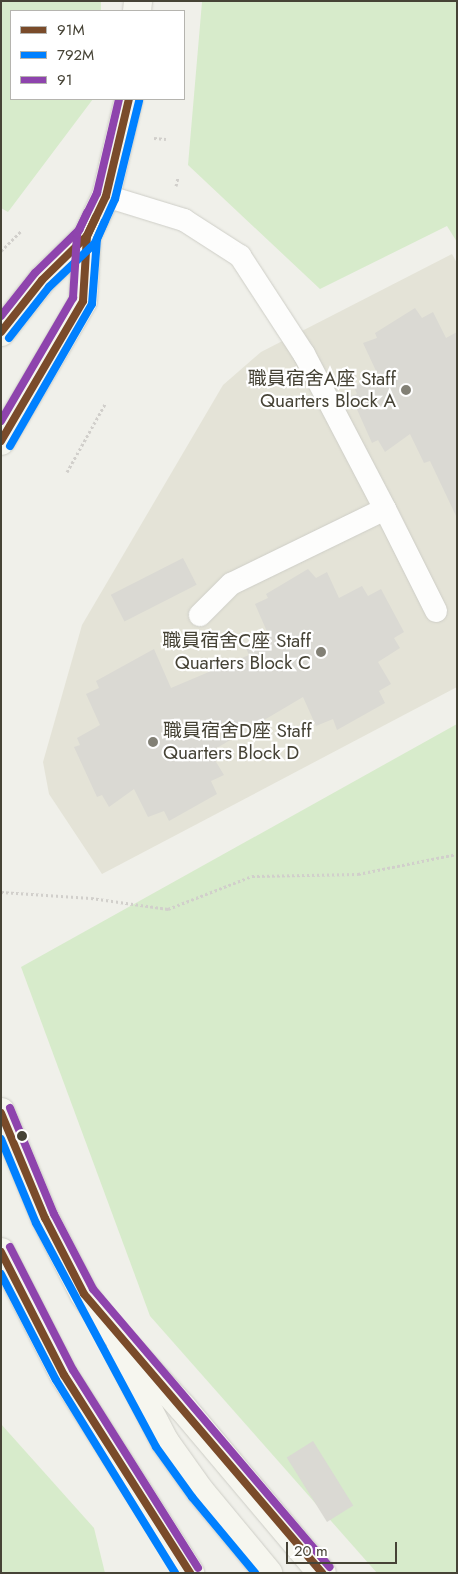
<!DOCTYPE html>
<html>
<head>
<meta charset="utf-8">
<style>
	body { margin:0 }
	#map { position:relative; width:458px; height:1574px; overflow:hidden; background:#f0f0ea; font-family:Jost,"Noto Sans TC",sans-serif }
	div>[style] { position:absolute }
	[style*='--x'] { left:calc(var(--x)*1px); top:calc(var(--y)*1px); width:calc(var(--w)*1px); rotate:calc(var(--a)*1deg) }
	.residential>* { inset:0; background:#e4e3d7 }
	.green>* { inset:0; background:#d7ebcb }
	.building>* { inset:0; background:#dad9d3; transform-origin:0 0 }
	.path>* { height:3px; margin-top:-1.5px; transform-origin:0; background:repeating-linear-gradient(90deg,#d1cfcb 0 2.5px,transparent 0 5px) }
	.roads { filter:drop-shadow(0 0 1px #cecec7) drop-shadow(0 0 1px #cecec7) }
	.lane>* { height:22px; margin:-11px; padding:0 11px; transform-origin:11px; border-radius:11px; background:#fdfdfc }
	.secondary>* { height:28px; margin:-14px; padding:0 14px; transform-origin:14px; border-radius:14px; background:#f6f6ef }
	.bus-1>* { height:8px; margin:-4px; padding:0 4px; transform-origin:4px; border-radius:4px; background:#7a4b2a }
	.bus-2>* { height:8px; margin:-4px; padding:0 4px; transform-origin:4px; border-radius:4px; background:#0080ff }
	.bus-3>* { height:8px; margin:-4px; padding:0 4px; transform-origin:4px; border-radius:4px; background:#8e44ad }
	.dots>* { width:14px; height:14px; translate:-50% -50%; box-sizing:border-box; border:2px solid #fff; border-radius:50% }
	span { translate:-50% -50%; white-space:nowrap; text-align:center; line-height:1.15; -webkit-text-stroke:4.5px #fff; paint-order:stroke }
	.poi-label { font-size:19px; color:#464336 }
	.right { translate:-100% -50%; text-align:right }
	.left { translate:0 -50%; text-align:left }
	.frame { position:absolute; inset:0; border:2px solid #464336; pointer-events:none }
	.legend { position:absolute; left:10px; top:10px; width:175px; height:90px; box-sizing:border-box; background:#fff; border:1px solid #b5b4af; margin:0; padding:6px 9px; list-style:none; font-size:15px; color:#464336 }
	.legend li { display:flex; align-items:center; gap:10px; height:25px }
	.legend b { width:25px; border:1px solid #b5b4af }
	.scale { position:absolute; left:286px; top:1542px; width:111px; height:22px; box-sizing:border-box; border:2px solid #464336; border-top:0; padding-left:6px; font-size:15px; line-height:18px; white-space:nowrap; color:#464336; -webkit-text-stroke:4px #fff; paint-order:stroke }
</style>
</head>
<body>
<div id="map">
	<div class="residential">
		<div style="clip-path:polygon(452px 254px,457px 263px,457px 687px,102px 874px,49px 794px,43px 762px,82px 625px,223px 385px,261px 352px)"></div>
	</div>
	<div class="green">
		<div style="clip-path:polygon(1px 1px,101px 1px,101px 11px,11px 11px,11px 99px,93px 99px,8px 212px,1px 208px)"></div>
		<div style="clip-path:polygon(457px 1px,457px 242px,447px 226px,320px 289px,188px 165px,202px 2px)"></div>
		<div style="clip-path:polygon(457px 724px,457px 1573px,377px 1573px,150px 1316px,21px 967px)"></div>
		<div style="clip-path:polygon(1px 1424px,94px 1528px,105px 1573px,1px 1573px)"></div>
	</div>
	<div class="building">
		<div style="clip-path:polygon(415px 308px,422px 318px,433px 312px,446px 338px,457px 332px,457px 518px,430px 461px,424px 463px,410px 434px,385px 452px,378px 440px,372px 443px,351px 396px,357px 394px,354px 387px,377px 373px,363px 343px,377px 338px,375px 333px)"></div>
		<div style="left:183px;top:558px;width:30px;height:81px;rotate:63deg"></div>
		<div style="clip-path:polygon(308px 569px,316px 578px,327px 572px,339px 598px,362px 586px,368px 596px,381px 589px,404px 632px,394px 638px,400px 648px,378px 662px,391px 684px,379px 691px,385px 703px,337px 730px,333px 719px,316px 726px,303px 697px,210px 752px,224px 775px,211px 781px,217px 794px,169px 821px,164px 811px,148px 817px,134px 789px,109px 807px,102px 795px,97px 797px,74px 747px,80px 745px,77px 738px,100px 725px,86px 694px,99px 688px,96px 681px,154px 649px,171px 688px,249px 655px,246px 648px,268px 634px,255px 604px,268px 598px,266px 594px)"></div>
		<div style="left:313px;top:1441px;width:76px;height:31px;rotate:58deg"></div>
	</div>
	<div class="path">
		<div style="--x:154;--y:138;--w:12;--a:5"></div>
		<div style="--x:176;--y:186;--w:9;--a:-77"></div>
		<div style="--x:1;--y:251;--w:28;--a:-45"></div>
		<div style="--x:67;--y:472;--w:78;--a:-60.8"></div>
		<div style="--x:1;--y:892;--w:90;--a:3.8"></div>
		<div style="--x:91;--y:898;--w:78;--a:8.1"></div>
		<div style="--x:168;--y:909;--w:90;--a:-21.4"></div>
		<div style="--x:252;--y:876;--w:106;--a:-1.1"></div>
		<div style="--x:358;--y:874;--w:101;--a:-11.4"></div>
	</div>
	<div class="roads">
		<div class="lane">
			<div style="--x:106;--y:196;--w:82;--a:17.1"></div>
			<div style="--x:184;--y:220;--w:67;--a:32.7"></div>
			<div style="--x:240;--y:256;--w:117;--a:56.9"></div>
			<div style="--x:304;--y:354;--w:175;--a:62.4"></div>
			<div style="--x:385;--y:509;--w:171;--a:154"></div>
			<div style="--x:231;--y:584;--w:44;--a:135"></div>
			<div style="--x:385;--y:509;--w:114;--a:63.4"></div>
		</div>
		<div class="secondary">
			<div style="--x:137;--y:11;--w:10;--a:-84"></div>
			<div style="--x:1;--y:332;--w:66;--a:-51.7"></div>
			<div style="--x:42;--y:280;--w:63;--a:-44.4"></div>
			<div style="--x:87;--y:236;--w:44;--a:-64.6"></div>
			<div style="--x:106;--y:196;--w:100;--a:-76.7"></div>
			<div style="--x:1;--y:441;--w:162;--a:-59.6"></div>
			<div style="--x:83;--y:301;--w:65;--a:-86.5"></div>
			<div style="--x:1;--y:1112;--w:115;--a:67.5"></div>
			<div style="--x:45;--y:1218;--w:85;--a:62.8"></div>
			<div style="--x:84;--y:1294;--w:32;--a:54"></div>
			<div style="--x:103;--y:1320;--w:118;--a:47.8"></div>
			<div style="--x:182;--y:1407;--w:217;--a:49.9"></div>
			<div style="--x:1;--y:1252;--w:138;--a:62.9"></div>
			<div style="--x:64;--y:1375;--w:235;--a:57.5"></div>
			<div style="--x:119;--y:1353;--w:100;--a:62.7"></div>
			<div style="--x:165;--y:1442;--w:60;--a:54.5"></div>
			<div style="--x:200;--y:1491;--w:107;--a:50.3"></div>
		</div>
	</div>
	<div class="bus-1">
		<div style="--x:1;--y:332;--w:66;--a:-51.7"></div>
		<div style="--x:42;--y:280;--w:63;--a:-44.4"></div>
		<div style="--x:87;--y:236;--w:21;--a:-65"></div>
		<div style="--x:1;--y:441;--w:162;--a:-59.6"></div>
		<div style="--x:83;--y:301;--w:65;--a:-86.5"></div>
		<div style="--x:87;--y:236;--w:44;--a:-64.6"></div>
		<div style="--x:106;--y:196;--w:100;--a:-76.7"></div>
		<div style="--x:1;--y:1113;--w:114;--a:67.3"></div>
		<div style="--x:45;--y:1218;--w:85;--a:62.8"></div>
		<div style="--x:84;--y:1294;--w:367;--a:49.5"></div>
		<div style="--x:1;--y:1252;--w:138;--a:62.9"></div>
		<div style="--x:64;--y:1375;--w:235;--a:57.5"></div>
	</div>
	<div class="bus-2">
		<div style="--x:9;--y:338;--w:65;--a:-51.9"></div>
		<div style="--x:49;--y:287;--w:64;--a:-43.7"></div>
		<div style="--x:95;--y:243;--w:24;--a:-66"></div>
		<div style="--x:10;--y:446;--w:164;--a:-60"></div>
		<div style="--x:92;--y:304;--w:65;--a:-85.6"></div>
		<div style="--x:97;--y:239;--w:44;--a:-65.8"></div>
		<div style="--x:115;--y:199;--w:101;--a:-76.2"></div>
		<div style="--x:1;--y:1139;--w:91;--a:67.4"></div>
		<div style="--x:36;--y:1223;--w:254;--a:61.8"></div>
		<div style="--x:156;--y:1447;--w:62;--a:54.2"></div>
		<div style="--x:192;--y:1497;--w:99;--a:50.3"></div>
		<div style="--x:1;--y:1274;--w:119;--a:62.6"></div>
		<div style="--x:56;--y:1380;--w:227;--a:58.3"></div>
	</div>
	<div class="bus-3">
		<div style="--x:1;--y:316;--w:55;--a:-51.7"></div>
		<div style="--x:35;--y:273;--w:62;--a:-44.3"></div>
		<div style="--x:79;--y:230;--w:19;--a:-65"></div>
		<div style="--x:1;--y:421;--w:143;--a:-59.7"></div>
		<div style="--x:73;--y:298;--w:64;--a:-86.4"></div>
		<div style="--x:77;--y:234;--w:46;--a:-64"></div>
		<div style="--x:97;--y:193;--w:97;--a:-76.8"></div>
		<div style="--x:10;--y:1108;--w:115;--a:67.5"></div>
		<div style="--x:54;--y:1214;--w:85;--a:62.5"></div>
		<div style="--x:93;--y:1289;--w:365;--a:49.6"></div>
		<div style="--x:10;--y:1247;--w:138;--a:62.9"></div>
		<div style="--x:73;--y:1370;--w:234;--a:57.7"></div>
	</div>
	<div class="dots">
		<div style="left:406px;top:390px;background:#828075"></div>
		<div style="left:321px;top:652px;background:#828075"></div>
		<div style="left:153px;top:742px;background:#828075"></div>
		<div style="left:22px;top:1136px;background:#464336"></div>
	</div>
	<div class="poi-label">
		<span class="right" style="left:396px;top:390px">職員宿舍A座 Staff<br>Quarters Block A</span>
		<span class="right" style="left:311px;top:652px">職員宿舍C座 Staff<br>Quarters Block C</span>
		<span class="left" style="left:163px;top:742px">職員宿舍D座 Staff<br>Quarters Block D</span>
	</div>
	<div class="frame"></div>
	<ul class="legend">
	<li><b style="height:6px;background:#7a4b2a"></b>91M</li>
	<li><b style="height:6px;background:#0080ff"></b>792M</li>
	<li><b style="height:6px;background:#8e44ad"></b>91</li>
	</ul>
	<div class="scale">20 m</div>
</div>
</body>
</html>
